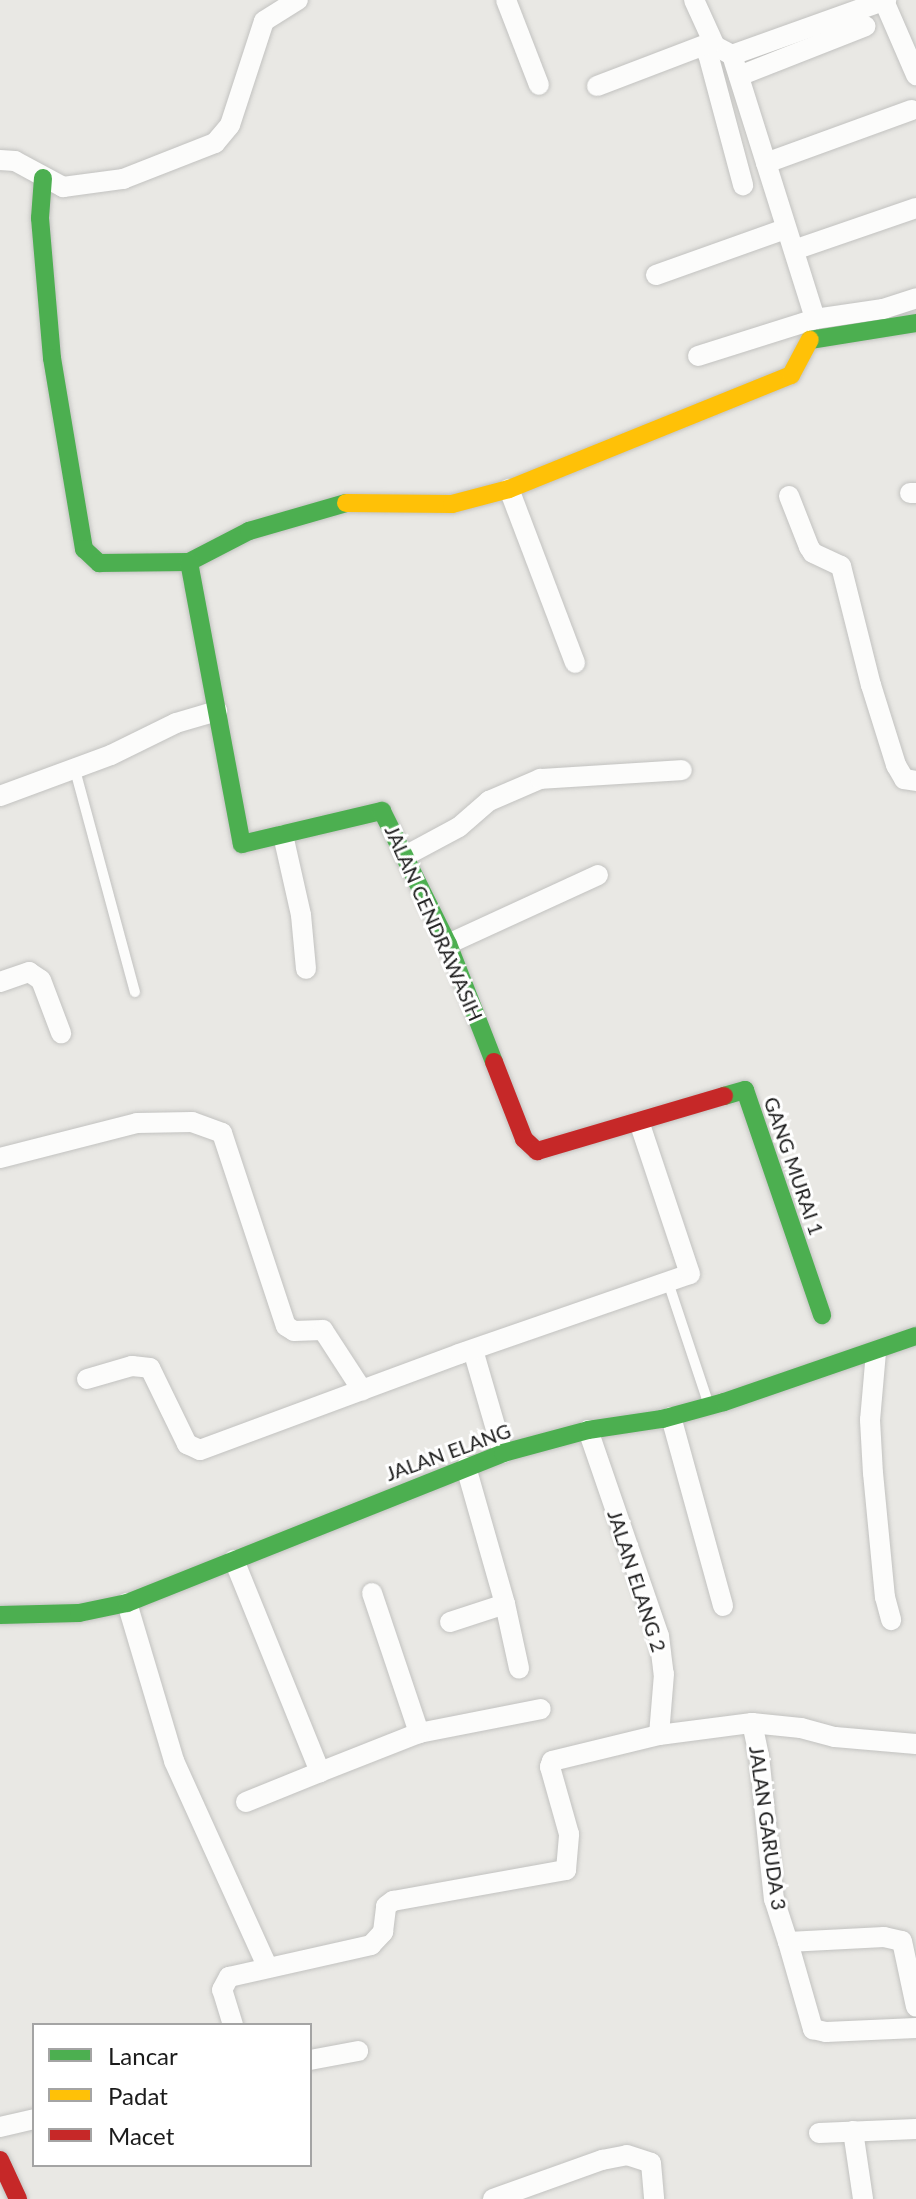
<!DOCTYPE html>
<html>
<head>
<meta charset="utf-8">
<style>
	body { margin:0 }
	#map { position:relative; width:916px; height:2199px; overflow:hidden; background:#e9e8e4; font-family:Lato,sans-serif }
	div>[style] { position:absolute }
	[style*='--x'] { left:calc(var(--x)*1px); top:calc(var(--y)*1px); width:calc(var(--w)*1px); rotate:calc(var(--a)*1deg) }
	.roads { filter:drop-shadow(0 0 2px #c2c2c0) drop-shadow(0 0 2px #c2c2c0) }
	.lane>* { height:10px; margin:-5px; padding:0 5px; transform-origin:5px; border-radius:5px; background:#fcfcfb }
	.street>* { height:20px; margin:-10px; padding:0 10px; transform-origin:10px; border-radius:10px; background:#fcfcfb }
	.fast>* { height:18px; margin:-9px; padding:0 9px; transform-origin:9px; border-radius:9px; background:#4caf50 }
	.slow>* { height:18px; margin:-9px; padding:0 9px; transform-origin:9px; border-radius:9px; background:#ffc107 }
	.jam>* { height:18px; margin:-9px; padding:0 9px; transform-origin:9px; border-radius:9px; background:#c62828 }
	span { translate:-50% -50%; white-space:nowrap; text-align:center; line-height:1.15; -webkit-text-stroke:6px #fff; paint-order:stroke }
	.street-label { font-size:20px; color:#1b1b1b }
	.legend { position:absolute; left:32px; top:2023px; width:280px; height:144px; box-sizing:border-box; background:#fff; border:2px solid #a4a4a4; margin:0; padding:10px 14px; list-style:none; font-size:24px; color:#1b1b1b }
	.legend li { display:flex; align-items:center; gap:16px; height:40px }
	.legend b { width:40px; border:2px solid #a4a4a4 }
</style>
</head>
<body>
<div id="map">
	<div class="roads">
		<div class="lane">
			<div style="--x:75;--y:770;--w:230;--a:74.9"></div>
			<div style="--x:668;--y:1282;--w:126;--a:71.6"></div>
		</div>
		<div class="street">
			<div style="--x:506;--y:0;--w:91;--a:68.8"></div>
			<div style="--x:694;--y:0;--w:51;--a:65.5"></div>
			<div style="--x:715;--y:46;--w:19;--a:28"></div>
			<div style="--x:732;--y:55;--w:164;--a:-19.7"></div>
			<div style="--x:884;--y:1;--w:81;--a:66.6"></div>
			<div style="--x:715;--y:46;--w:11;--a:131"></div>
			<div style="--x:708;--y:54;--w:136;--a:75"></div>
			<div style="--x:732;--y:55;--w:277;--a:72.5"></div>
			<div style="--x:739;--y:76;--w:136;--a:-21.5"></div>
			<div style="--x:597;--y:86;--w:123;--a:-20.9"></div>
			<div style="--x:0;--y:160;--w:15;--a:4"></div>
			<div style="--x:15;--y:161;--w:55;--a:28.4"></div>
			<div style="--x:63;--y:187;--w:61;--a:-7.6"></div>
			<div style="--x:123;--y:179;--w:99;--a:-21.4"></div>
			<div style="--x:215;--y:143;--w:23;--a:-50"></div>
			<div style="--x:230;--y:125;--w:109;--a:-71.9"></div>
			<div style="--x:264;--y:21;--w:40;--a:-32"></div>
			<div style="--x:766;--y:163;--w:155;--a:-20"></div>
			<div style="--x:794;--y:250;--w:129;--a:-19"></div>
			<div style="--x:656;--y:275;--w:137;--a:-19.6"></div>
			<div style="--x:698;--y:356;--w:123;--a:-17.5"></div>
			<div style="--x:815;--y:319;--w:69;--a:-8.4"></div>
			<div style="--x:883;--y:309;--w:35;--a:-18"></div>
			<div style="--x:509;--y:489;--w:186;--a:69.2"></div>
			<div style="--x:910;--y:493;--w:6;--a:0"></div>
			<div style="--x:789;--y:496;--w:55;--a:68.6"></div>
			<div style="--x:809;--y:547;--w:7;--a:56"></div>
			<div style="--x:813;--y:553;--w:31;--a:25"></div>
			<div style="--x:841;--y:566;--w:123;--a:75.9"></div>
			<div style="--x:871;--y:685;--w:84;--a:72.6"></div>
			<div style="--x:896;--y:765;--w:16;--a:60"></div>
			<div style="--x:904;--y:779;--w:12;--a:9"></div>
			<div style="--x:0;--y:796;--w:118;--a:-20.3"></div>
			<div style="--x:111;--y:755;--w:72;--a:-26.2"></div>
			<div style="--x:176;--y:723;--w:43;--a:-16.3"></div>
			<div style="--x:283;--y:835;--w:82;--a:77.3"></div>
			<div style="--x:301;--y:915;--w:54;--a:84.7"></div>
			<div style="--x:405;--y:856;--w:61;--a:-28.2"></div>
			<div style="--x:459;--y:827;--w:40;--a:-41"></div>
			<div style="--x:489;--y:801;--w:56;--a:-23.3"></div>
			<div style="--x:540;--y:779;--w:142;--a:-3.6"></div>
			<div style="--x:448;--y:944;--w:165;--a:-24.7"></div>
			<div style="--x:0;--y:982;--w:31;--a:-19"></div>
			<div style="--x:29;--y:972;--w:14;--a:34"></div>
			<div style="--x:41;--y:980;--w:57;--a:69.3"></div>
			<div style="--x:0;--y:1158;--w:141;--a:-14.3"></div>
			<div style="--x:137;--y:1123;--w:55;--a:-1"></div>
			<div style="--x:192;--y:1122;--w:32;--a:20"></div>
			<div style="--x:222;--y:1133;--w:203;--a:71.7"></div>
			<div style="--x:286;--y:1326;--w:9;--a:32"></div>
			<div style="--x:294;--y:1331;--w:29;--a:-2"></div>
			<div style="--x:323;--y:1330;--w:72;--a:57"></div>
			<div style="--x:473;--y:1350;--w:107;--a:73.8"></div>
			<div style="--x:876;--y:1352;--w:68;--a:95"></div>
			<div style="--x:870;--y:1420;--w:53;--a:86.8"></div>
			<div style="--x:873;--y:1473;--w:125;--a:84.5"></div>
			<div style="--x:885;--y:1597;--w:24;--a:75"></div>
			<div style="--x:87;--y:1379;--w:47;--a:-16.1"></div>
			<div style="--x:132;--y:1366;--w:18;--a:6"></div>
			<div style="--x:150;--y:1368;--w:85;--a:64"></div>
			<div style="--x:187;--y:1444;--w:14;--a:25"></div>
			<div style="--x:200;--y:1450;--w:276;--a:-20.3"></div>
			<div style="--x:459;--y:1354;--w:244;--a:-19.1"></div>
			<div style="--x:690;--y:1274;--w:160;--a:-108.5"></div>
			<div style="--x:671;--y:1417;--w:196;--a:74.6"></div>
			<div style="--x:588;--y:1430;--w:218;--a:71"></div>
			<div style="--x:659;--y:1636;--w:38;--a:83"></div>
			<div style="--x:664;--y:1674;--w:61;--a:94.7"></div>
			<div style="--x:466;--y:1467;--w:142;--a:74.1"></div>
			<div style="--x:505;--y:1604;--w:66;--a:77.7"></div>
			<div style="--x:234;--y:1560;--w:229;--a:67.9"></div>
			<div style="--x:320;--y:1772;--w:106;--a:-21.5"></div>
			<div style="--x:419;--y:1733;--w:124;--a:-11.1"></div>
			<div style="--x:372;--y:1593;--w:148;--a:71.4"></div>
			<div style="--x:127;--y:1603;--w:165;--a:73.4"></div>
			<div style="--x:174;--y:1761;--w:227;--a:65.6"></div>
			<div style="--x:450;--y:1622;--w:58;--a:-18.1"></div>
			<div style="--x:752;--y:1723;--w:33;--a:78"></div>
			<div style="--x:759;--y:1755;--w:145;--a:84.1"></div>
			<div style="--x:774;--y:1899;--w:45;--a:72"></div>
			<div style="--x:788;--y:1942;--w:96;--a:-3"></div>
			<div style="--x:884;--y:1937;--w:18;--a:13"></div>
			<div style="--x:902;--y:1941;--w:67;--a:78"></div>
			<div style="--x:246;--y:1802;--w:80;--a:-22.1"></div>
			<div style="--x:788;--y:1942;--w:91;--a:74"></div>
			<div style="--x:813;--y:2029;--w:13;--a:13"></div>
			<div style="--x:826;--y:2032;--w:90;--a:-2.5"></div>
			<div style="--x:233;--y:2025;--w:37;--a:-107"></div>
			<div style="--x:222;--y:1990;--w:15;--a:-62"></div>
			<div style="--x:229;--y:1977;--w:146;--a:-12.7"></div>
			<div style="--x:371;--y:1945;--w:18;--a:-47"></div>
			<div style="--x:383;--y:1932;--w:26;--a:-83"></div>
			<div style="--x:386;--y:1906;--w:9;--a:-36"></div>
			<div style="--x:393;--y:1901;--w:176;--a:-10.2"></div>
			<div style="--x:566;--y:1870;--w:36;--a:-85"></div>
			<div style="--x:569;--y:1834;--w:70;--a:-105.8"></div>
			<div style="--x:550;--y:1767;--w:6;--a:-72"></div>
			<div style="--x:552;--y:1761;--w:110;--a:-13.7"></div>
			<div style="--x:659;--y:1735;--w:94;--a:-7.4"></div>
			<div style="--x:752;--y:1723;--w:49;--a:5.8"></div>
			<div style="--x:801;--y:1728;--w:35;--a:15"></div>
			<div style="--x:835;--y:1737;--w:81;--a:4.9"></div>
			<div style="--x:310;--y:2060;--w:49;--a:-10.6"></div>
			<div style="--x:0;--y:2127;--w:35;--a:-13"></div>
			<div style="--x:853;--y:2131;--w:69;--a:81.6"></div>
			<div style="--x:819;--y:2133;--w:97;--a:-2.4"></div>
			<div style="--x:493;--y:2199;--w:116;--a:-19.7"></div>
			<div style="--x:602;--y:2160;--w:25;--a:-11"></div>
			<div style="--x:627;--y:2155;--w:25;--a:18"></div>
			<div style="--x:651;--y:2163;--w:36;--a:85"></div>
		</div>
		<div class="fast">
			<div style="--x:43;--y:178;--w:40;--a:94.3"></div>
			<div style="--x:40;--y:218;--w:141;--a:85.1"></div>
			<div style="--x:52;--y:358;--w:194;--a:80.5"></div>
			<div style="--x:84;--y:549;--w:21;--a:43"></div>
			<div style="--x:99;--y:563;--w:90;--a:-0.6"></div>
			<div style="--x:189;--y:562;--w:68;--a:-27.3"></div>
			<div style="--x:249;--y:531;--w:101;--a:-16.1"></div>
			<div style="--x:810;--y:340;--w:107;--a:-9.1"></div>
			<div style="--x:189;--y:562;--w:287;--a:79.4"></div>
			<div style="--x:242;--y:844;--w:144;--a:-13.3"></div>
			<div style="--x:382;--y:811;--w:148;--a:63.6"></div>
			<div style="--x:448;--y:944;--w:127;--a:68.7"></div>
			<div style="--x:724;--y:1096;--w:22;--a:-16"></div>
			<div style="--x:745;--y:1090;--w:238;--a:71.1"></div>
			<div style="--x:0;--y:1615;--w:79;--a:-1.5"></div>
			<div style="--x:79;--y:1613;--w:49;--a:-11.8"></div>
			<div style="--x:127;--y:1603;--w:405;--a:-21.7"></div>
			<div style="--x:503;--y:1453;--w:88;--a:-15.1"></div>
			<div style="--x:588;--y:1430;--w:75;--a:-8.5"></div>
			<div style="--x:662;--y:1419;--w:64;--a:-15.3"></div>
			<div style="--x:724;--y:1402;--w:203;--a:-19"></div>
		</div>
		<div class="slow">
			<div style="--x:346;--y:503;--w:106;--a:0.5"></div>
			<div style="--x:452;--y:504;--w:59;--a:-14.7"></div>
			<div style="--x:509;--y:489;--w:304;--a:-22"></div>
			<div style="--x:791;--y:375;--w:40;--a:-62"></div>
		</div>
		<div class="jam">
			<div style="--x:494;--y:1062;--w:83;--a:68.7"></div>
			<div style="--x:524;--y:1139;--w:18;--a:43"></div>
			<div style="--x:537;--y:1151;--w:195;--a:-16.4"></div>
			<div style="--x:0;--y:2160;--w:43;--a:65.2"></div>
		</div>
	</div>
	<div class="street-label">
		<span style="left:434px;top:923px;rotate:66deg">JALAN CENDRAWASIH</span>
		<span style="left:794px;top:1166px;rotate:71deg">GANG MURAI 1</span>
		<span style="left:448px;top:1452px;rotate:-20deg">JALAN ELANG</span>
		<span style="left:637px;top:1581px;rotate:72deg">JALAN ELANG 2</span>
		<span style="left:768px;top:1828px;rotate:82deg">JALAN GARUDA 3</span>
	</div>
	<ul class="legend">
	<li><b style="height:10px;background:#4caf50"></b>Lancar</li>
	<li><b style="height:10px;background:#ffc107"></b>Padat</li>
	<li><b style="height:10px;background:#c62828"></b>Macet</li>
	</ul>
</div>
</body>
</html>
